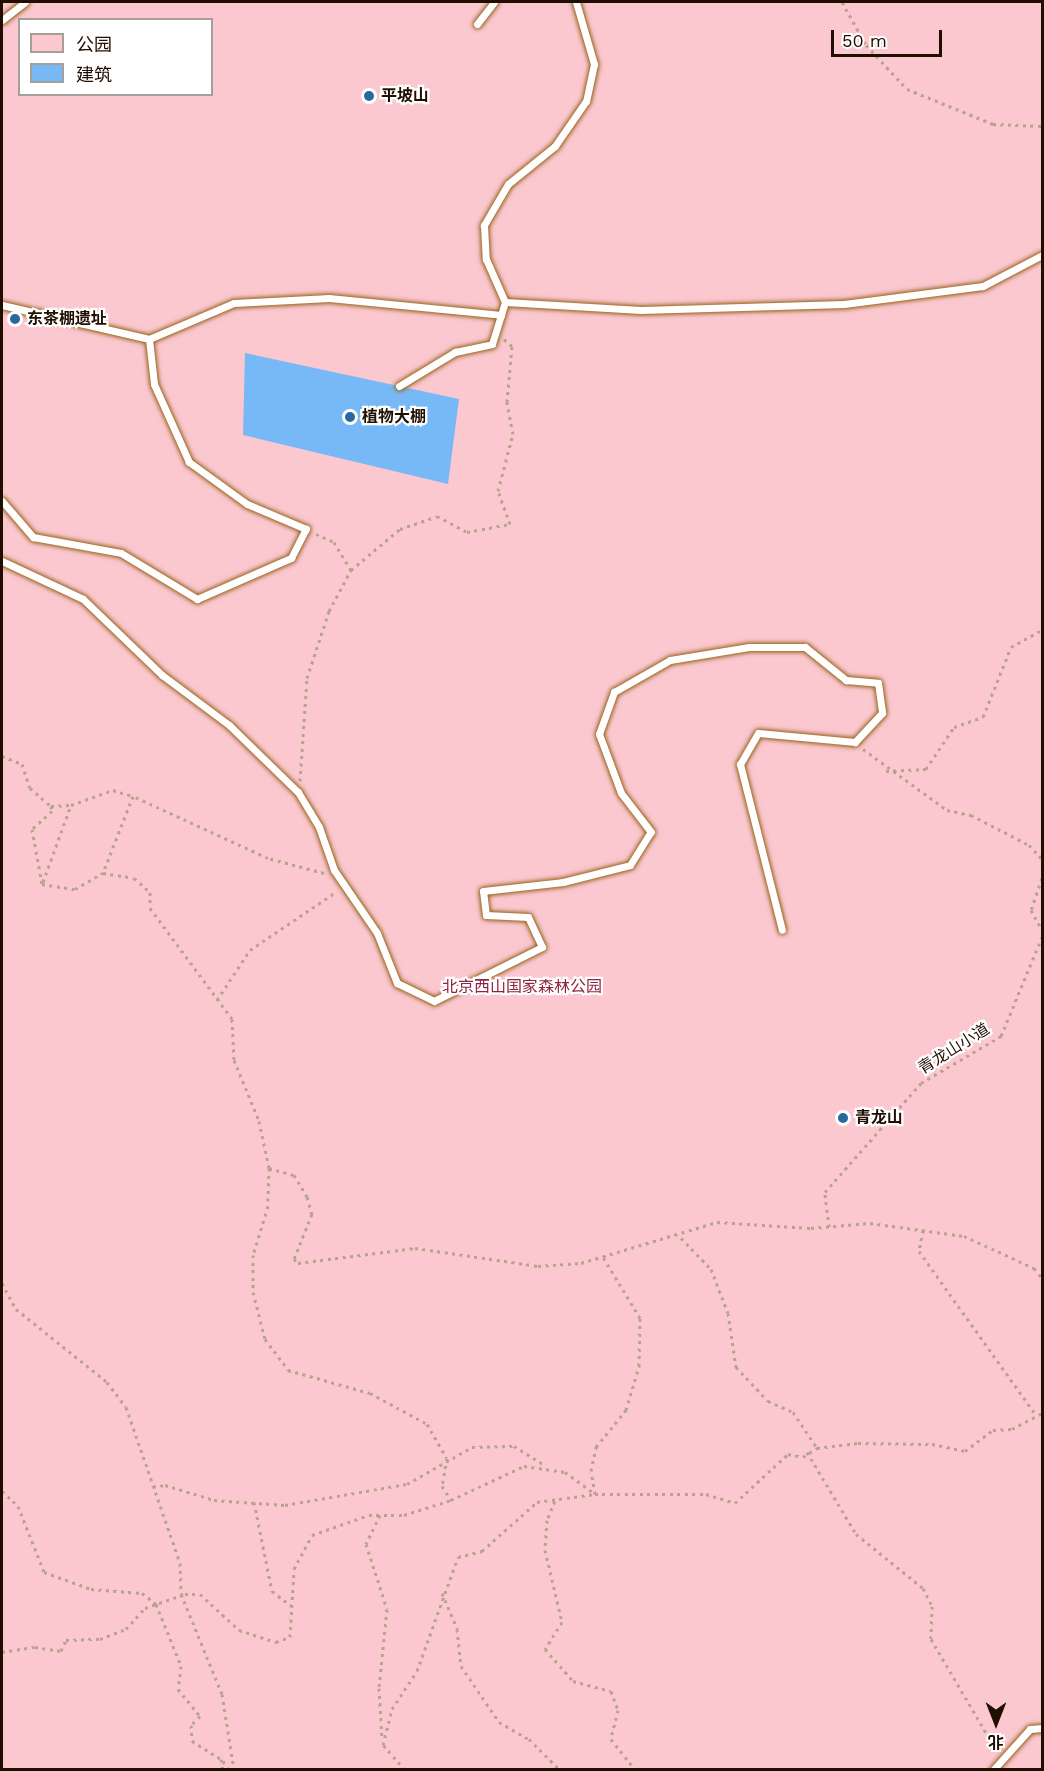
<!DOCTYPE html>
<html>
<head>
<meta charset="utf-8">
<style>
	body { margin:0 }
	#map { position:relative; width:1044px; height:1771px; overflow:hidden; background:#fbe3c9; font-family:"Work Sans","Noto Sans SC",sans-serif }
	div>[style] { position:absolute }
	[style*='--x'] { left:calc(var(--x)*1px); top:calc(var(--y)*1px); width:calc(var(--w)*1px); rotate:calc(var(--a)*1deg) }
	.green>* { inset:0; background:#fbc8d0 }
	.building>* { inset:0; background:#77b9f7 }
	.path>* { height:3px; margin-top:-1.5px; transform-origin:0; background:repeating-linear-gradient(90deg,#b8a38c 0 3px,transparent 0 7.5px) }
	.roads { filter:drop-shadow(0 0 2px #9a631a) drop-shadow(0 0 2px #9a631a) }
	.service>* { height:7px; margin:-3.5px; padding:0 3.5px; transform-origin:3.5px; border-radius:3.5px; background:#fff }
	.dots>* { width:16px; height:16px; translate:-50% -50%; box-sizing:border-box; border:3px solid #fff; border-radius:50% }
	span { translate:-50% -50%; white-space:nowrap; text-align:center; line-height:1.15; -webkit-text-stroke:4.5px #fff; paint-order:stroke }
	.poi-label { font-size:16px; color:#200f00; font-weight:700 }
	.left { translate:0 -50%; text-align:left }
	.park-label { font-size:16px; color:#8e2342 }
	.street-label { font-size:16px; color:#200f00 }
	.frame { position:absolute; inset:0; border:3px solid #200f00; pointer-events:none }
	.legend { position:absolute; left:18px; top:18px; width:195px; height:78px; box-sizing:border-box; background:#fff; border:2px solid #a69f99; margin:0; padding:8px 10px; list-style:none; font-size:18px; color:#200f00 }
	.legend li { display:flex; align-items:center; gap:12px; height:30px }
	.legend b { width:30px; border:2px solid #a69f99 }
	.north { position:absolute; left:966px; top:1693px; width:60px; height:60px; -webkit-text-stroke:4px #fff; paint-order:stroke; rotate:180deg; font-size:16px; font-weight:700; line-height:24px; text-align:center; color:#200f00 }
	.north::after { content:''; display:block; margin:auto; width:21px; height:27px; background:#200f00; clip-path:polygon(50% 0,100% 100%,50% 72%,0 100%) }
	.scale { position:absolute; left:831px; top:30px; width:111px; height:27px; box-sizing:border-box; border:3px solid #200f00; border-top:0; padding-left:8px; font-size:18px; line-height:21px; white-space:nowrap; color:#200f00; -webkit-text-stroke:4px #fff; paint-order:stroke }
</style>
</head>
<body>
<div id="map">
	<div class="green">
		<div style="clip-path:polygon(evenodd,2px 2px,1042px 2px,1042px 1769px,2px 1770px,2px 2px,20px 20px,212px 20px,212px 94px,20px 94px,20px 20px)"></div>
	</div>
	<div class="building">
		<div style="clip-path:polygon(245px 353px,459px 399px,448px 484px,243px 435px)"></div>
	</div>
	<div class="path">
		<div style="--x:842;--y:2;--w:49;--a:60.8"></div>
		<div style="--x:866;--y:45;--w:60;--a:47"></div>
		<div style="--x:907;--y:89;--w:93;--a:22.1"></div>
		<div style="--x:993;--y:124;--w:49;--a:2.3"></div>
		<div style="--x:316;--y:534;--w:20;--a:24"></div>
		<div style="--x:334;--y:542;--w:33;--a:59"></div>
		<div style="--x:863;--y:749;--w:104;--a:36"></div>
		<div style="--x:947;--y:810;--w:25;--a:12"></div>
		<div style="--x:971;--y:815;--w:65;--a:27.3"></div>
		<div style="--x:1029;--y:845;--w:19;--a:47"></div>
		<div style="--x:2;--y:756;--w:22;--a:22"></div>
		<div style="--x:22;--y:764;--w:25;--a:72"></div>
		<div style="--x:30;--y:788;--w:28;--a:41"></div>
		<div style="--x:51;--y:806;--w:20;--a:-3"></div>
		<div style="--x:71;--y:805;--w:45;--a:-19.7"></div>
		<div style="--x:113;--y:790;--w:21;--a:17"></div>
		<div style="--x:886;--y:771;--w:40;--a:-2.9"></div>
		<div style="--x:926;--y:769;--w:50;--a:-56.3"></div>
		<div style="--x:954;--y:727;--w:31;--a:-19"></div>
		<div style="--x:983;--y:717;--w:75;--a:-68.2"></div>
		<div style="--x:1011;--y:647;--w:35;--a:-29"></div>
		<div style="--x:300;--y:781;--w:103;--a:-86.1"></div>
		<div style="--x:307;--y:678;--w:71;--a:-71.8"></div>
		<div style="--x:329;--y:611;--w:47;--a:-61.8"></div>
		<div style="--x:351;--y:570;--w:64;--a:-39.9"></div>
		<div style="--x:400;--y:529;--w:39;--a:-19"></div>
		<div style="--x:437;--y:516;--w:34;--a:28"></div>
		<div style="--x:467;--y:532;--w:44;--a:-10.5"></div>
		<div style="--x:510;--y:524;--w:35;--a:-110"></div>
		<div style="--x:498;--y:491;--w:59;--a:-75.3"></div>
		<div style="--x:513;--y:434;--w:33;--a:-101"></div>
		<div style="--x:507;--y:402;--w:56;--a:-84.9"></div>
		<div style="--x:512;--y:346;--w:11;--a:-139"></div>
		<div style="--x:51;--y:806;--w:5;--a:79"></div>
		<div style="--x:52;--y:811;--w:27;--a:138"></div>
		<div style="--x:32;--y:829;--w:56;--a:79.7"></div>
		<div style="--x:42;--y:884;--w:33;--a:9"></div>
		<div style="--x:75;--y:889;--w:32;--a:-30"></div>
		<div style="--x:324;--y:873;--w:58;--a:-165"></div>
		<div style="--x:268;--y:858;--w:149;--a:-155.3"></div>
		<div style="--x:133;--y:796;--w:83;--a:111.3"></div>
		<div style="--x:103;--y:873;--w:31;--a:9"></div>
		<div style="--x:134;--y:878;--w:21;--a:41"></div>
		<div style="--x:150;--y:892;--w:16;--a:90"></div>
		<div style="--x:150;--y:908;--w:138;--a:53.5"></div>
		<div style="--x:232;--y:1019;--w:41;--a:87.2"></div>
		<div style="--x:234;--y:1060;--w:66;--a:67.7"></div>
		<div style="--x:259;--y:1121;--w:48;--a:78"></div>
		<div style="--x:269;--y:1168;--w:38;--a:92"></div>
		<div style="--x:268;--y:1206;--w:51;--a:107"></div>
		<div style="--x:253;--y:1255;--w:37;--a:90"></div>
		<div style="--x:253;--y:1292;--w:49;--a:75.7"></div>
		<div style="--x:265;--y:1339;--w:39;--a:53"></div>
		<div style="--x:288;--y:1370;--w:85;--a:15.7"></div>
		<div style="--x:370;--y:1393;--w:65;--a:28.5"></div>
		<div style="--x:427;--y:1424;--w:39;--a:60"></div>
		<div style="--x:447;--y:1458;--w:28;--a:100"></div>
		<div style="--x:442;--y:1486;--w:17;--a:57"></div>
		<div style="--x:1042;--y:878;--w:34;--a:109"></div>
		<div style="--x:1031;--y:910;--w:23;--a:61"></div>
		<div style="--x:43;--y:882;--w:82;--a:-70"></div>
		<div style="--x:217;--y:1000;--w:60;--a:-56.6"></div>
		<div style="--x:250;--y:950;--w:105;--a:-34.1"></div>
		<div style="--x:269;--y:1168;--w:26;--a:16"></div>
		<div style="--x:294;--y:1175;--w:26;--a:59"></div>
		<div style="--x:307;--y:1197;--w:18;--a:74"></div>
		<div style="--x:312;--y:1214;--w:48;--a:111.8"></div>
		<div style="--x:294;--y:1259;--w:6;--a:45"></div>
		<div style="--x:298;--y:1263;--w:118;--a:-7.3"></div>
		<div style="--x:415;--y:1248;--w:124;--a:8.3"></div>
		<div style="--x:538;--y:1266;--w:43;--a:-4"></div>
		<div style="--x:581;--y:1263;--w:142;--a:-16.8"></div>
		<div style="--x:717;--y:1222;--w:94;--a:3.7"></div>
		<div style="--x:811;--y:1228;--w:59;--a:-4.8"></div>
		<div style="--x:870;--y:1223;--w:95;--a:7.9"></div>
		<div style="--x:964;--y:1236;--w:77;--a:24.6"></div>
		<div style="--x:1034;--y:1268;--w:13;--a:51"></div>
		<div style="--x:829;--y:1227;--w:35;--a:-97"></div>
		<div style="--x:825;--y:1192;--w:145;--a:-48.6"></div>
		<div style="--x:921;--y:1083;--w:93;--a:-30.4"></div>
		<div style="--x:1001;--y:1036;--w:107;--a:-67.5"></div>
		<div style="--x:923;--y:1230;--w:21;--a:101"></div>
		<div style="--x:919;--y:1251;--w:201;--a:54.5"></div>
		<div style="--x:681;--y:1238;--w:43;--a:45.9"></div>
		<div style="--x:711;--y:1269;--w:47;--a:68.9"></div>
		<div style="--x:728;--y:1313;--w:55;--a:81.6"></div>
		<div style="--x:736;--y:1367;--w:47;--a:46.7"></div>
		<div style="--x:768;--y:1401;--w:27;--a:24"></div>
		<div style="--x:793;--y:1412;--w:43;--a:56.3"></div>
		<div style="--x:2;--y:1283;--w:30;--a:62"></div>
		<div style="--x:16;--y:1309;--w:117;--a:38.7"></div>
		<div style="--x:107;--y:1382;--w:31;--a:53"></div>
		<div style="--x:126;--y:1407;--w:165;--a:70.9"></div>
		<div style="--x:180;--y:1563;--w:31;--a:88"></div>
		<div style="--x:181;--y:1594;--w:108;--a:67.7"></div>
		<div style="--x:222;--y:1694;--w:77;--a:81"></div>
		<div style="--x:807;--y:1452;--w:96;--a:59.1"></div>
		<div style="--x:856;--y:1534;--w:86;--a:38.9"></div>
		<div style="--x:923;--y:1588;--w:20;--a:63"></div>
		<div style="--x:932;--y:1606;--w:33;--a:92"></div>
		<div style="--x:931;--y:1639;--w:129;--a:59.6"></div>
		<div style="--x:153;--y:1487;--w:12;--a:-9"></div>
		<div style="--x:165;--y:1485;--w:51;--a:17"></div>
		<div style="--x:214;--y:1500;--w:71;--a:4"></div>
		<div style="--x:285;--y:1505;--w:124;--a:-9.8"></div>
		<div style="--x:407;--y:1484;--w:75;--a:-29.6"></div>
		<div style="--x:472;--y:1447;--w:42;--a:-1.4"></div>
		<div style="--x:514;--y:1446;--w:36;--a:32"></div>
		<div style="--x:2;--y:1491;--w:22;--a:43"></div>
		<div style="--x:18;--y:1506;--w:71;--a:68.5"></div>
		<div style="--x:44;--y:1572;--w:50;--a:19.9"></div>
		<div style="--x:91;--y:1589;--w:51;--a:4.5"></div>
		<div style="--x:142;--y:1593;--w:18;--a:38"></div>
		<div style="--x:156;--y:1604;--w:67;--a:68"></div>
		<div style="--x:181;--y:1666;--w:23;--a:97"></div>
		<div style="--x:178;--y:1689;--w:35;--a:51"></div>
		<div style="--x:200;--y:1716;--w:13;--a:135"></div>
		<div style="--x:191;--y:1725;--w:16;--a:86"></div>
		<div style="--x:192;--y:1741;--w:34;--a:32"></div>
		<div style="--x:221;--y:1759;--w:11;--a:80"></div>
		<div style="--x:555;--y:1501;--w:21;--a:113"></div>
		<div style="--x:547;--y:1520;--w:30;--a:94"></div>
		<div style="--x:545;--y:1550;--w:74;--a:76.7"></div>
		<div style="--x:562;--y:1622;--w:32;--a:122"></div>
		<div style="--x:545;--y:1649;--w:43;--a:48.8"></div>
		<div style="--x:573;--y:1681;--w:39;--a:15"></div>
		<div style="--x:611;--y:1691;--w:20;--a:70"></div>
		<div style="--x:618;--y:1710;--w:30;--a:104"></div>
		<div style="--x:611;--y:1739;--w:39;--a:52"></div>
		<div style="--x:254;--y:1502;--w:91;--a:78.6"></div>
		<div style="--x:272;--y:1591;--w:24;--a:38"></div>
		<div style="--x:380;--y:1515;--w:32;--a:116"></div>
		<div style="--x:366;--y:1544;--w:68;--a:72.1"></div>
		<div style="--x:387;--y:1609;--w:79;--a:95.8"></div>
		<div style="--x:379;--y:1688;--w:52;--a:86.7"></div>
		<div style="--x:442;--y:1593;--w:39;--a:67"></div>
		<div style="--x:457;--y:1629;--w:37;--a:84"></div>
		<div style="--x:461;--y:1666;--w:68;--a:55.8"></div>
		<div style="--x:499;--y:1722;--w:34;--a:30"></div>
		<div style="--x:529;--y:1739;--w:44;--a:45"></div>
		<div style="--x:2;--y:1652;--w:33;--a:-9"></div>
		<div style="--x:35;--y:1647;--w:26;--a:9"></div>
		<div style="--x:61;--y:1651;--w:12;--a:-66"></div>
		<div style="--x:66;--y:1640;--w:34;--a:-2"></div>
		<div style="--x:100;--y:1639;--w:28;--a:-21"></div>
		<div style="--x:126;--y:1629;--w:28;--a:-48"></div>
		<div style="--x:145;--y:1608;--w:42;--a:-19.3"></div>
		<div style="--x:185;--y:1594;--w:15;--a:0"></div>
		<div style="--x:200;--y:1594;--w:53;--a:42.7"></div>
		<div style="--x:239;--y:1630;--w:39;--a:18"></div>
		<div style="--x:276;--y:1642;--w:15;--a:-20"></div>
		<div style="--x:290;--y:1637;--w:68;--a:-86.6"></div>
		<div style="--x:294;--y:1569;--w:38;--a:-62"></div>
		<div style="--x:312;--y:1535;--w:60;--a:-19.3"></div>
		<div style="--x:369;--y:1515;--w:35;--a:0"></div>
		<div style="--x:404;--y:1515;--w:49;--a:-17.7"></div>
		<div style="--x:451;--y:1500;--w:81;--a:-25"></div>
		<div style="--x:524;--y:1466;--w:41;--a:8.3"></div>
		<div style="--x:565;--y:1472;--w:37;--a:36"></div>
		<div style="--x:595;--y:1494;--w:111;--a:0"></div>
		<div style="--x:706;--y:1494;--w:30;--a:17"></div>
		<div style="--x:735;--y:1503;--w:72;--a:-42.8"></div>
		<div style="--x:788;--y:1454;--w:15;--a:11"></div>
		<div style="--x:803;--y:1457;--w:17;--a:-33"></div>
		<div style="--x:817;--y:1448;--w:41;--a:-7"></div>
		<div style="--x:858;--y:1443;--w:74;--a:0.8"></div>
		<div style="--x:932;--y:1444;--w:34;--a:12"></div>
		<div style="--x:965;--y:1451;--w:35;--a:-37"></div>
		<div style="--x:993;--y:1430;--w:19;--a:-3"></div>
		<div style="--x:1012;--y:1429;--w:34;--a:-28"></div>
		<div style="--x:223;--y:1761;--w:11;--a:56"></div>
		<div style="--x:405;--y:1770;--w:33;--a:-131"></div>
		<div style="--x:383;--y:1745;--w:37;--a:-76"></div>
		<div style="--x:392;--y:1709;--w:45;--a:-56.7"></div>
		<div style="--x:417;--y:1671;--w:121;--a:-70.2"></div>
		<div style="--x:458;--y:1557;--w:25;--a:-14"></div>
		<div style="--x:482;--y:1551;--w:74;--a:-41.7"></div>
		<div style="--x:537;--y:1502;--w:59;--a:-7.9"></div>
		<div style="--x:595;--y:1494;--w:23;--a:-100"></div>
		<div style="--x:591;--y:1471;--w:25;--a:-78"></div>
		<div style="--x:596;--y:1447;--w:48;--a:-51"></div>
		<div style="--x:626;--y:1410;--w:46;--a:-73.5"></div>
		<div style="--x:639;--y:1366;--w:48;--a:-88.8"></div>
		<div style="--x:640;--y:1318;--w:71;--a:-121.2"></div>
	</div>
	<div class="roads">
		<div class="service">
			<div style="--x:576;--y:2;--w:65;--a:73.8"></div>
			<div style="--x:594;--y:64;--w:38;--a:102"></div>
			<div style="--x:586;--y:101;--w:55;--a:124.6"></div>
			<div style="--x:555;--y:146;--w:60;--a:141"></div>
			<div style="--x:508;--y:184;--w:48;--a:120.3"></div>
			<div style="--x:484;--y:225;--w:34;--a:87"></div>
			<div style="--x:486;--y:259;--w:47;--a:66.2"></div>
			<div style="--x:505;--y:302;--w:136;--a:3.4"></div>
			<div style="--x:641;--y:310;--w:203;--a:-1.7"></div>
			<div style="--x:844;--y:304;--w:140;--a:-7.4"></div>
			<div style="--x:983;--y:286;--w:67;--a:-27.7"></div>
			<div style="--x:2;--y:20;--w:29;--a:-38"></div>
			<div style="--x:477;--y:24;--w:28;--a:-52"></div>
			<div style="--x:2;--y:305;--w:151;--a:13"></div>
			<div style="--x:149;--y:339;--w:92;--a:-23"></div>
			<div style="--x:234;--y:303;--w:95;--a:-3"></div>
			<div style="--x:329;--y:298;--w:173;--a:5.6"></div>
			<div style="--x:399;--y:386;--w:66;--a:-31.3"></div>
			<div style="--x:455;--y:352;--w:38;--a:-12"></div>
			<div style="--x:492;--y:344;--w:44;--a:-72.8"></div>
			<div style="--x:2;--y:501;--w:48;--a:49.3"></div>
			<div style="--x:33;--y:537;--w:89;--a:10.3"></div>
			<div style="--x:121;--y:553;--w:89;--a:31.2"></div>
			<div style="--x:197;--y:599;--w:103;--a:-23.6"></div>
			<div style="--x:291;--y:558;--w:33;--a:-63"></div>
			<div style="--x:306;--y:529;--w:64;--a:-157"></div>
			<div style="--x:247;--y:504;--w:72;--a:-144.1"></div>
			<div style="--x:189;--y:462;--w:85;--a:-114.2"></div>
			<div style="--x:154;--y:384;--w:45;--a:-96.3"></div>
			<div style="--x:2;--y:561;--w:89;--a:25.1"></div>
			<div style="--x:83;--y:599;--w:110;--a:43.9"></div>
			<div style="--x:162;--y:675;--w:84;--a:36.7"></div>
			<div style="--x:229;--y:725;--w:96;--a:44.2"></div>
			<div style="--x:298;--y:792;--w:41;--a:59"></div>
			<div style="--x:319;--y:827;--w:46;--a:70.8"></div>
			<div style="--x:334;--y:870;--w:76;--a:55.7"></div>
			<div style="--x:377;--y:933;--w:54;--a:68.2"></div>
			<div style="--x:397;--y:983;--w:41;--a:25.9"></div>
			<div style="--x:434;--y:1001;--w:121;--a:-26.6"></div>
			<div style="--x:542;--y:947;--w:33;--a:-115"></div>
			<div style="--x:528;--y:917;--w:42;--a:-177.3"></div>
			<div style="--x:486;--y:915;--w:24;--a:-97"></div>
			<div style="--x:483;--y:891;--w:81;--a:-6.4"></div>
			<div style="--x:563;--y:882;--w:69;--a:-14.2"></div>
			<div style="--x:630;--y:865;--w:39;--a:-58"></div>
			<div style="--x:651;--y:832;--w:49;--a:-127.6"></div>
			<div style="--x:621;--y:793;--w:63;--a:-110.4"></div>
			<div style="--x:599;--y:734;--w:45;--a:-70.3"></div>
			<div style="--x:614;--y:692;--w:64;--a:-29.7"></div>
			<div style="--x:670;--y:660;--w:80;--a:-9.3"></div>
			<div style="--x:749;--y:647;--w:56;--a:0"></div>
			<div style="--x:805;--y:647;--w:53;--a:38.8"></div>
			<div style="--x:846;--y:680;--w:32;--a:5"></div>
			<div style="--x:878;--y:683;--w:30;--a:82"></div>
			<div style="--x:882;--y:713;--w:40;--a:133"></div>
			<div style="--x:855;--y:742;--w:97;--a:-174.7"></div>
			<div style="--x:758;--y:733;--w:36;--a:120"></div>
			<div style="--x:740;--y:764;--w:171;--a:75.8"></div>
			<div style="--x:993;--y:1770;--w:55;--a:-47.9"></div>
			<div style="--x:1030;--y:1729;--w:12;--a:-5"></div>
		</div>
	</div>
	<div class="dots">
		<div style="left:369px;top:96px;background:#2a689f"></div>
		<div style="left:15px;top:319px;background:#2a689f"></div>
		<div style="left:350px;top:417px;background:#2a689f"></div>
		<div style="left:843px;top:1118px;background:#2a689f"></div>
	</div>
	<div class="poi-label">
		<span class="left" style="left:381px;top:96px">平坡山</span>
		<span class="left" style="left:27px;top:319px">东茶棚遗址</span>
		<span class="left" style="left:362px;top:417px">植物大棚</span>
		<span class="left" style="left:855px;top:1118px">青龙山</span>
	</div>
	<div class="park-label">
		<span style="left:522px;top:987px">北京西山国家森林公园</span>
	</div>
	<div class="street-label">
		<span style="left:954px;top:1049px;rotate:-32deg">青龙山小道</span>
	</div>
	<div class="frame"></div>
	<ul class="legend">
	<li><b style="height:16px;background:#fbc8d0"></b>公园</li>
	<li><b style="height:16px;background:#77b9f7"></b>建筑</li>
	</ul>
	<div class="north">北</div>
	<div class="scale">50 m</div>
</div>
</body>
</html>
